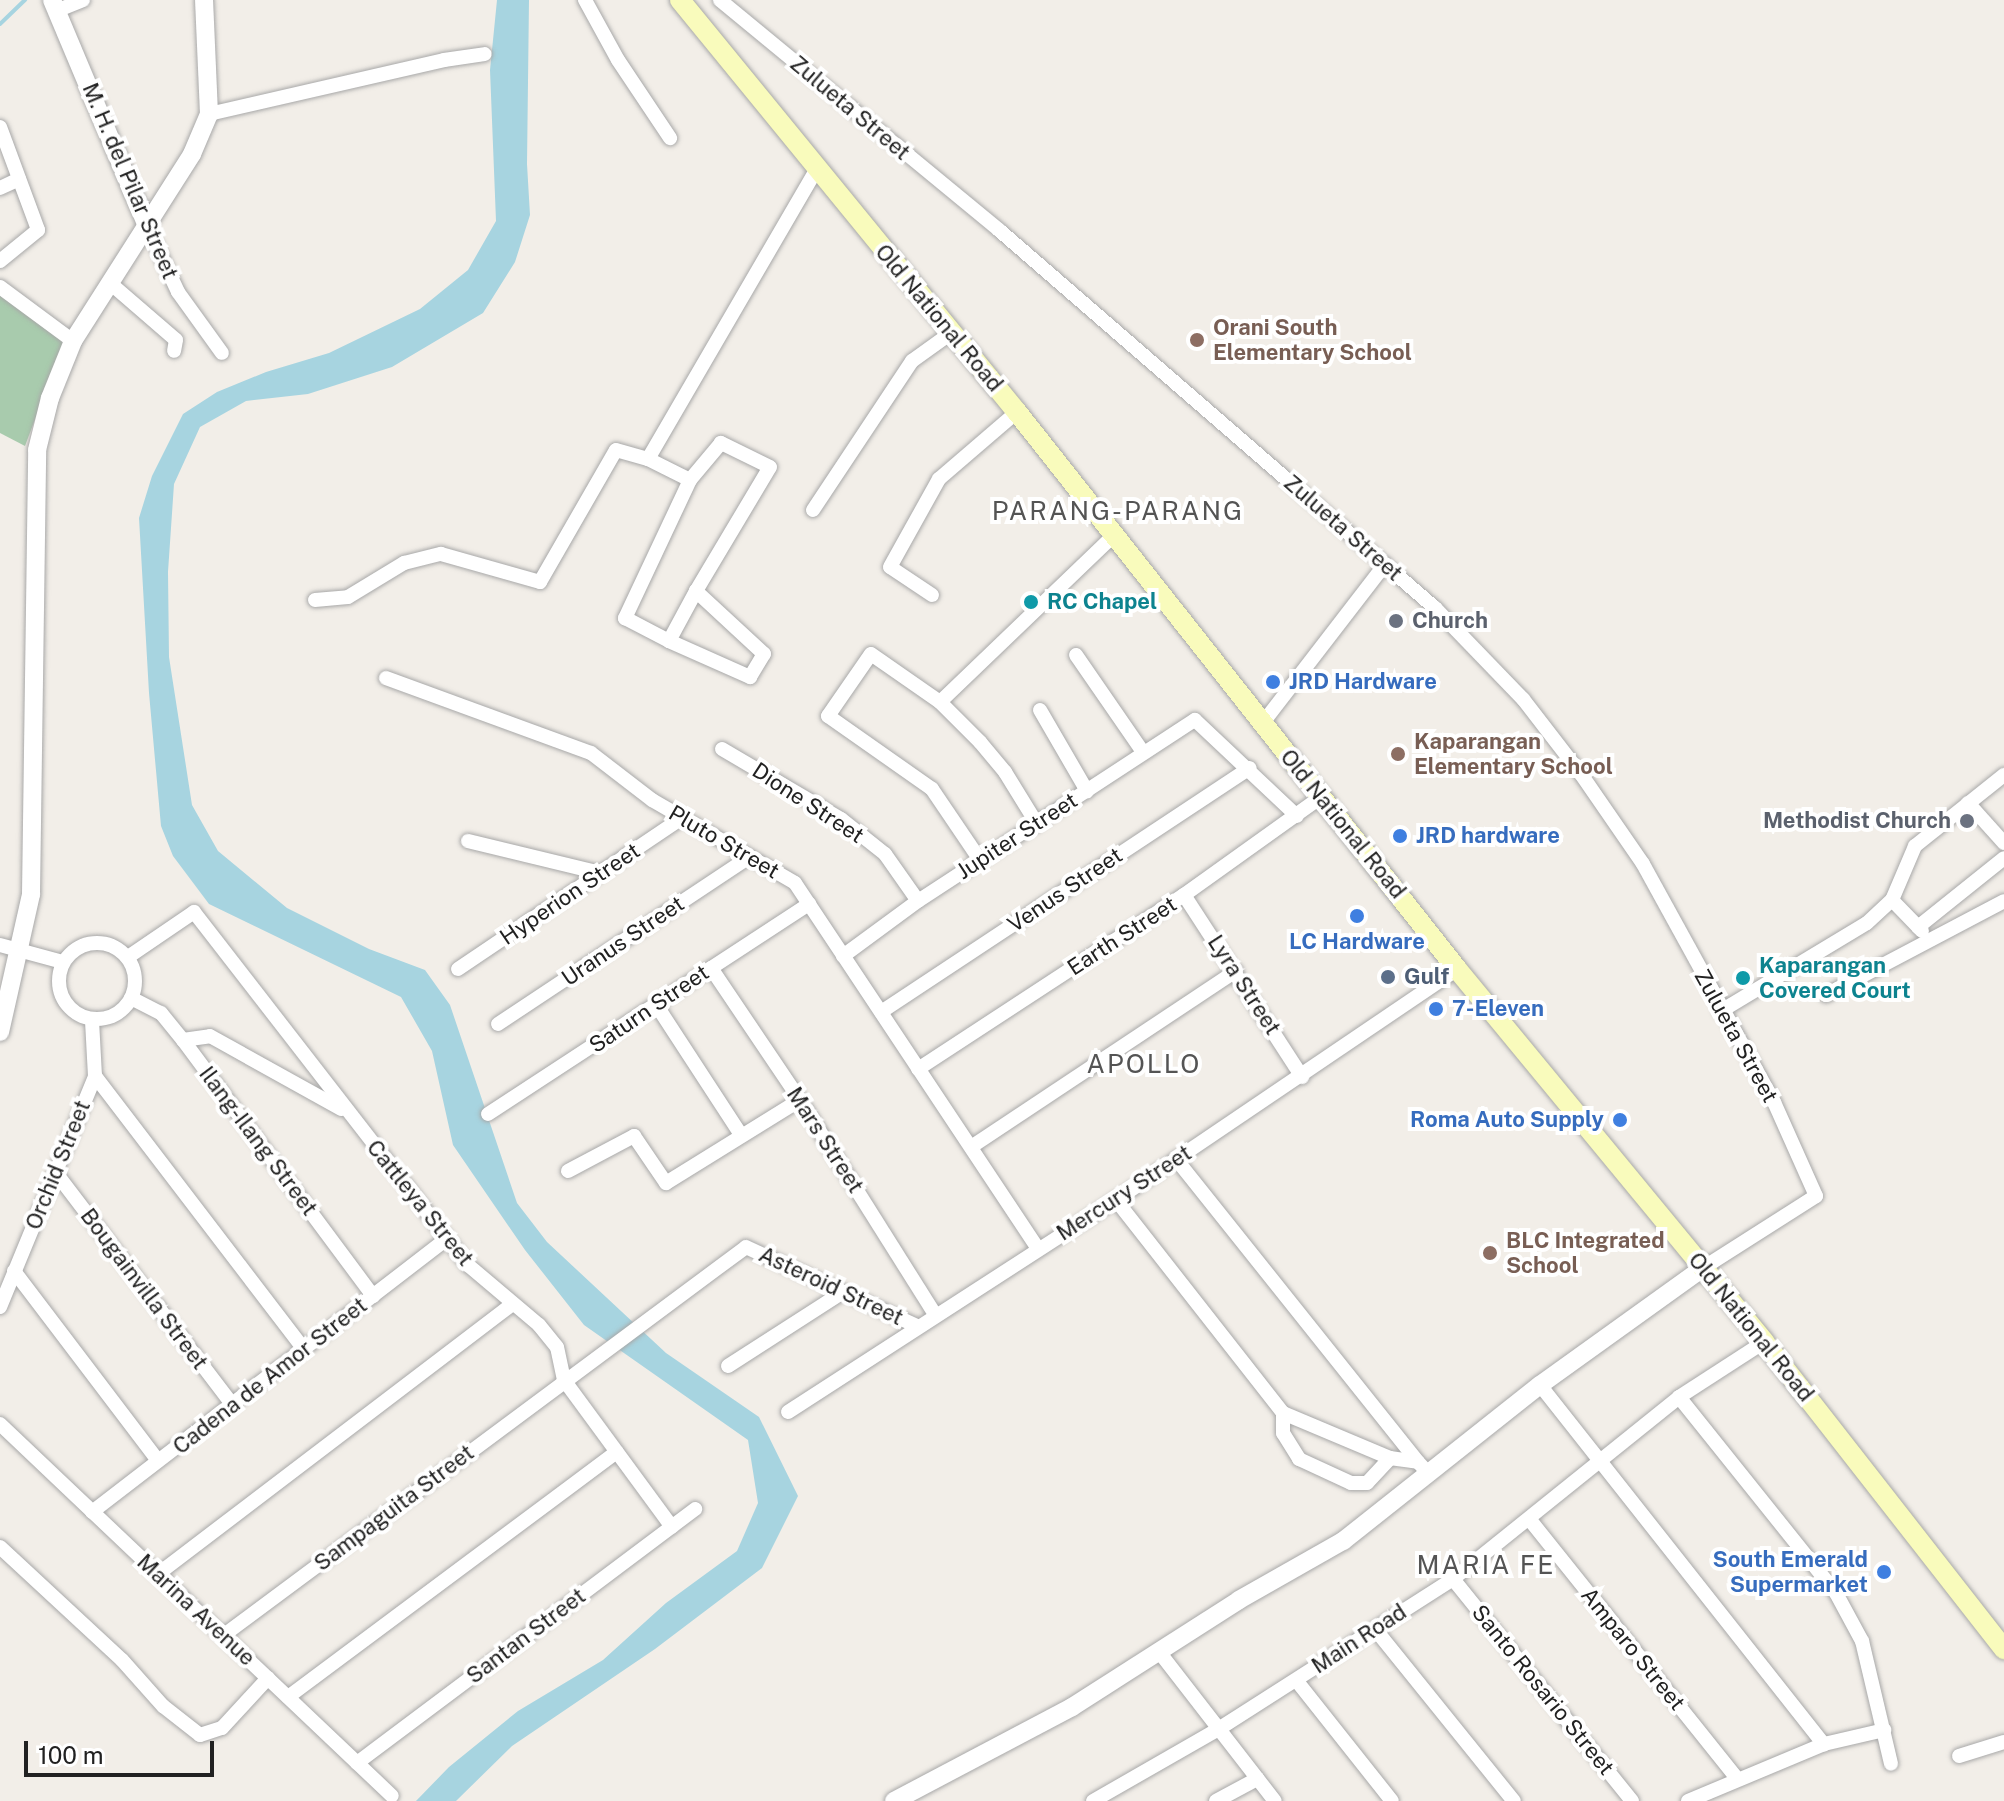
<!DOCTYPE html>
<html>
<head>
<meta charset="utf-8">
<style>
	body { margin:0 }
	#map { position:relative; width:2004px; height:1801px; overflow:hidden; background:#f2eee8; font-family:"Public Sans",sans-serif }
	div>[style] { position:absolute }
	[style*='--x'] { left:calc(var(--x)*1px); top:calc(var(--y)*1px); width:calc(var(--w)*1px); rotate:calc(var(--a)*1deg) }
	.cemetery>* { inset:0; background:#a8cbad }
	.water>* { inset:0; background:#a7d4e0 }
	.stream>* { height:4px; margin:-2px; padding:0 2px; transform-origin:2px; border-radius:2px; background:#a7d4e0 }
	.roads { filter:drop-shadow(0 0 2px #a8a8a8) drop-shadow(0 0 2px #a8a8a8) }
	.minor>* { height:14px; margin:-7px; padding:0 7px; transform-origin:7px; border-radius:7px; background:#fff }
	.minor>.ring { margin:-7px; padding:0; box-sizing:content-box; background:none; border:14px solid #fff; border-radius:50% }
	.tertiary>* { height:18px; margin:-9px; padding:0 9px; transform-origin:9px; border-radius:9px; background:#fff }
	.secondary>* { height:20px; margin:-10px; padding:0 10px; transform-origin:10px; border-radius:10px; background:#f9fbbc }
	.dots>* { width:22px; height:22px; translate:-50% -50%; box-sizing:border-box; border:4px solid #fff; border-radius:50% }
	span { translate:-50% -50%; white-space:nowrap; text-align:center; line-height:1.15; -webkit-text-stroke:8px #fff; paint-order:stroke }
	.street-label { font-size:22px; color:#212121 }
	.education-label { font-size:22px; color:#785e54; font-weight:700 }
	.left { translate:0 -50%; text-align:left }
	.culture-label { font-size:22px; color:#0d838f; font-weight:700 }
	.worship-label { font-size:22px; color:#5b616d; font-weight:700 }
	.right { translate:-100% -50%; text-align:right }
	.shop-label { font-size:22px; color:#366cbe; font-weight:700 }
	.service-label { font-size:22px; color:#4e5e75; font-weight:700 }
	.quarter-label { font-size:26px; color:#545454; letter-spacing:2px }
	.scale { position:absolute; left:24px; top:1741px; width:190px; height:36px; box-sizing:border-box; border:4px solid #212121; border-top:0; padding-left:10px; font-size:24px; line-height:28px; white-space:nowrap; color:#212121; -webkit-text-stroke:6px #fff; paint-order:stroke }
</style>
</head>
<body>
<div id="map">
	<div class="cemetery">
		<div style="clip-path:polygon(0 293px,65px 339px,25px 446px,0 433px)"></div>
	</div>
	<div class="water">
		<div style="clip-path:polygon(497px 0,529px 0,527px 164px,530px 215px,515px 262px,483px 313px,392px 367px,308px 394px,246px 401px,200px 427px,174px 484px,168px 572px,169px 657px,192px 805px,218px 851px,287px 908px,369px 949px,425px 970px,450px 1005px,517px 1203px,547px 1242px,666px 1353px,759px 1417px,798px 1496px,762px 1568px,655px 1649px,512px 1746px,456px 1801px,416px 1801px,449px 1767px,518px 1711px,603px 1660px,666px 1603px,737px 1551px,758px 1503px,748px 1440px,584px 1325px,525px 1250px,453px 1145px,432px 1051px,401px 997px,209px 904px,173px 856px,161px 826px,149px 693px,139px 518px,152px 476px,183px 414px,217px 392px,266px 372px,329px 353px,420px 309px,468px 270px,496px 221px,490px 70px)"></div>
	</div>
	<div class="stream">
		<div style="--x:0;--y:24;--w:35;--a:-44"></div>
	</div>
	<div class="roads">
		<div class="minor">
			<div style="--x:585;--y:0;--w:68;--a:61.2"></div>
			<div style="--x:618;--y:60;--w:94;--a:56.3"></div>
			<div style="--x:720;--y:0;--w:362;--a:39.5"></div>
			<div style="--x:999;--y:230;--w:577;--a:40.92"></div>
			<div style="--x:1435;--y:608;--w:127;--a:46"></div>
			<div style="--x:1523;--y:699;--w:95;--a:52.3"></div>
			<div style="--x:1581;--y:774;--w:109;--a:55.4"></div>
			<div style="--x:1643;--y:864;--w:272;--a:61.2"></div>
			<div style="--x:1774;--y:1102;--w:103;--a:65.9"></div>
			<div style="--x:1816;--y:1196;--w:134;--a:147.5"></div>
			<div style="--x:56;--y:11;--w:29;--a:-22"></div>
			<div style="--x:209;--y:114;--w:241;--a:-12.9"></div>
			<div style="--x:444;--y:60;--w:41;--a:-8.3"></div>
			<div style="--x:0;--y:127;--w:110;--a:69.7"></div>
			<div style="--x:38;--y:230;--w:49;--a:140.8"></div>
			<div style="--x:0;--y:188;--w:21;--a:-25"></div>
			<div style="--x:147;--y:226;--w:73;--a:64.8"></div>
			<div style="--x:178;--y:292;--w:75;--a:54.2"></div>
			<div style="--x:110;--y:283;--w:87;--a:40.8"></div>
			<div style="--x:176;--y:340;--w:11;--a:100"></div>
			<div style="--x:0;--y:287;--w:91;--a:36.5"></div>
			<div style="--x:648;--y:459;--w:47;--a:26.6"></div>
			<div style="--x:813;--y:510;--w:179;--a:-56.4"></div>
			<div style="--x:912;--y:361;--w:48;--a:-35.7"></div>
			<div style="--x:932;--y:595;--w:50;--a:-146.3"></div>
			<div style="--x:890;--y:567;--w:101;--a:-60.9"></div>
			<div style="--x:939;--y:479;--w:103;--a:-40.7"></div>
			<div style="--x:315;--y:600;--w:33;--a:-5"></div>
			<div style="--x:348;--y:597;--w:66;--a:-31.3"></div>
			<div style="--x:404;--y:563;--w:38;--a:-14"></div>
			<div style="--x:441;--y:554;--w:103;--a:15.8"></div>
			<div style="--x:540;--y:582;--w:152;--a:-60.1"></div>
			<div style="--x:616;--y:450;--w:33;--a:16"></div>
			<div style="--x:648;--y:459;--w:334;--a:-59.8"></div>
			<div style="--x:669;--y:641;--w:57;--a:-61.6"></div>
			<div style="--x:696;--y:591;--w:144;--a:-59.2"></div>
			<div style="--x:770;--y:467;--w:55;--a:-153.9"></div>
			<div style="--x:721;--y:443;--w:48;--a:130"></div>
			<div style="--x:690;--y:480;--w:153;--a:115.2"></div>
			<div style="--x:625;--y:618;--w:50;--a:27.6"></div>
			<div style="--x:669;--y:641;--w:89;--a:24"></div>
			<div style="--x:750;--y:677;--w:27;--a:-59"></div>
			<div style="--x:764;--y:654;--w:93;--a:-137.2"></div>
			<div style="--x:1076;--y:655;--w:118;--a:55.4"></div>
			<div style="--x:386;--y:678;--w:218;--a:20.1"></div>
			<div style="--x:591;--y:753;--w:77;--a:37.6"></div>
			<div style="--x:652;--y:800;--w:165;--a:30.1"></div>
			<div style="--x:795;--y:883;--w:439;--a:56.4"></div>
			<div style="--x:940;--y:702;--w:238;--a:-43.8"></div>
			<div style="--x:1040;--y:710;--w:94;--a:59.9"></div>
			<div style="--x:1262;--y:724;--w:202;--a:-52.4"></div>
			<div style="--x:722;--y:749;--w:138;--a:30.5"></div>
			<div style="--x:841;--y:819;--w:56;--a:38.5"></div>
			<div style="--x:885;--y:854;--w:57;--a:54.9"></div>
			<div style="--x:1968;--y:803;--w:54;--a:48"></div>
			<div style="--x:468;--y:841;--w:136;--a:13.6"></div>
			<div style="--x:980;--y:860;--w:86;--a:-124.1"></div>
			<div style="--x:932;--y:789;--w:127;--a:-144.9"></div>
			<div style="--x:828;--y:716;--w:75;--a:-55.3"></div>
			<div style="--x:871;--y:654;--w:84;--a:34.8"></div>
			<div style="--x:940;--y:702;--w:57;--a:45"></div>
			<div style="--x:980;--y:742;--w:39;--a:50"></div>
			<div style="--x:1005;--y:772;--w:61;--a:58.4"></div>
			<div style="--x:1184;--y:895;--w:217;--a:57"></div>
			<div style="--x:1892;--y:900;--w:43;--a:45.9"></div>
			<div style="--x:1918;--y:927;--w:110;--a:-38.7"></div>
			<div class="ring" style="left:59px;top:943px;width:62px;height:62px"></div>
			<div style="--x:0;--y:945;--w:65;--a:15.1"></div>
			<div style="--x:843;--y:956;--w:93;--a:-36.3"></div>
			<div style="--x:918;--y:901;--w:331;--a:-33.2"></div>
			<div style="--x:1195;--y:720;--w:140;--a:43.3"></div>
			<div style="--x:128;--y:957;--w:80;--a:-34.3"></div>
			<div style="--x:194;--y:912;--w:447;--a:52.2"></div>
			<div style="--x:468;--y:1265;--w:93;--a:40.2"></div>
			<div style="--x:539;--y:1325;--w:28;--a:51"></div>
			<div style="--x:557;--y:1347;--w:34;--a:78"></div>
			<div style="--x:564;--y:1380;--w:182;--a:53.7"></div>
			<div style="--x:711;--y:968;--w:159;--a:56"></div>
			<div style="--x:800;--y:1100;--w:253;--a:57.8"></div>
			<div style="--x:458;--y:969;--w:270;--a:-34"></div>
			<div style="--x:1826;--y:995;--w:201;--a:-27.8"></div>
			<div style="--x:131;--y:998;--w:34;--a:27"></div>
			<div style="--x:161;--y:1013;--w:35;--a:51"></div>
			<div style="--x:183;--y:1040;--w:319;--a:53.4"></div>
			<div style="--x:657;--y:1006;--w:154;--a:56.9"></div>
			<div style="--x:1721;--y:1011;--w:170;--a:-31.1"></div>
			<div style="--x:1867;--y:923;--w:34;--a:-43"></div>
			<div style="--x:1892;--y:900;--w:59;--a:-66.9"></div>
			<div style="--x:1915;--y:846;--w:114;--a:-38.6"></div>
			<div style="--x:881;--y:1012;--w:442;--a:-33.5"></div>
			<div style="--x:498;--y:1024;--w:300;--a:-33.6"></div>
			<div style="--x:183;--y:1040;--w:27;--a:-8"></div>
			<div style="--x:210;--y:1036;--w:150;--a:29.1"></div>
			<div style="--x:918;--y:1069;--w:318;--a:-33.2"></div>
			<div style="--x:1184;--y:895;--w:168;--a:-35.6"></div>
			<div style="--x:95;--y:1076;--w:344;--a:52.6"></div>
			<div style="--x:488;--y:1114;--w:384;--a:-33.2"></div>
			<div style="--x:971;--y:1147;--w:318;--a:-33.6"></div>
			<div style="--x:1176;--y:1159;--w:388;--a:51.4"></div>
			<div style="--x:568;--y:1171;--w:75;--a:-27.9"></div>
			<div style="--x:634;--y:1136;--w:57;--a:55.8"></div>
			<div style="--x:666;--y:1183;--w:158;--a:-31.8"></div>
			<div style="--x:56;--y:1173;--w:290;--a:52.7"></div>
			<div style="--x:1116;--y:1200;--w:271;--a:51.9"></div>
			<div style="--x:1283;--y:1413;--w:116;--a:22.8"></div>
			<div style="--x:1390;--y:1458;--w:28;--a:8"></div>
			<div style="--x:1418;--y:1462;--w:16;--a:47"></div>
			<div style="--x:14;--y:1271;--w:238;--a:52.8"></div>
			<div style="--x:0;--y:1307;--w:250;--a:-67.6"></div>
			<div style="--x:95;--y:1076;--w:56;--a:-93.1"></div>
			<div style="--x:728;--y:1366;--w:137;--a:-32.8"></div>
			<div style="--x:1540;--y:1385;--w:458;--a:51.7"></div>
			<div style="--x:1679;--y:1397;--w:251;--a:51.3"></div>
			<div style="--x:1836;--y:1593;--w:55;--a:61.6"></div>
			<div style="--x:1862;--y:1641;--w:126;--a:76.7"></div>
			<div style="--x:788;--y:1412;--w:391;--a:-32.9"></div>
			<div style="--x:1116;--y:1200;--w:412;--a:-34.1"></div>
			<div style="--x:1283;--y:1413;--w:20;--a:90"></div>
			<div style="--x:1283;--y:1433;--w:31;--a:58"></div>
			<div style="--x:1299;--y:1459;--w:57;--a:24.8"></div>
			<div style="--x:1351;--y:1483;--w:16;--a:0"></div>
			<div style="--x:1367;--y:1483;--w:34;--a:-47"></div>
			<div style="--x:0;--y:1424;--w:540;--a:43.5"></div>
			<div style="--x:92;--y:1512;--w:448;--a:-37.6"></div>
			<div style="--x:1530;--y:1520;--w:331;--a:51.3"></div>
			<div style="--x:0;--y:1547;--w:166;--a:42.8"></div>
			<div style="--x:122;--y:1660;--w:62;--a:48.3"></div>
			<div style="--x:163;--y:1706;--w:47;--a:38.1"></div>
			<div style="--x:200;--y:1735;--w:23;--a:-18"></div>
			<div style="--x:222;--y:1728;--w:68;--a:-47.4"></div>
			<div style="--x:158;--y:1574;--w:445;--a:-37.3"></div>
			<div style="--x:1453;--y:1579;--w:285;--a:51.1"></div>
			<div style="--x:1375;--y:1629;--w:221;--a:51.1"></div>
			<div style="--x:224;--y:1635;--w:650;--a:-36.62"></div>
			<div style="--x:746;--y:1247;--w:188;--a:24.8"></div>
			<div style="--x:1160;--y:1653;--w:187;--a:52.2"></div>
			<div style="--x:1296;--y:1680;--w:154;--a:51.6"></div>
			<div style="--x:288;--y:1697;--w:410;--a:-36.7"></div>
			<div style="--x:1959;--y:1756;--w:47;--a:-17.3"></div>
			<div style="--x:357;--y:1763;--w:423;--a:-36.9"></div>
			<div style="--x:1093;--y:1801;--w:143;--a:-29.8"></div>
			<div style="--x:1217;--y:1730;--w:280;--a:-32.6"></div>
			<div style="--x:1453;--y:1579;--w:290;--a:-38.8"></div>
			<div style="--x:1679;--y:1397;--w:101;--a:-32.9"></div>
			<div style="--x:1216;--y:1801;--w:47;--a:-28.2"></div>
			<div style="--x:1688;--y:1801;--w:147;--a:-22.7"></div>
			<div style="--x:1824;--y:1744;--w:62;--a:-13.1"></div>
		</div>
		<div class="tertiary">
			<div style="--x:52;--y:0;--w:245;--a:67.2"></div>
			<div style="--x:0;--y:1032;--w:141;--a:-77.3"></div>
			<div style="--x:31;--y:894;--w:444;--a:-89.2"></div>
			<div style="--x:37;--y:450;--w:54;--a:-76"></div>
			<div style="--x:50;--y:398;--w:61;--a:-68"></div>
			<div style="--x:73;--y:341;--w:222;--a:-57.5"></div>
			<div style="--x:192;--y:154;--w:43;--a:-67"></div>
			<div style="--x:209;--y:114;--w:114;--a:-92.5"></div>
			<div style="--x:894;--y:1801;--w:201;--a:-27.8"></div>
			<div style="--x:1072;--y:1707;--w:198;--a:-32.6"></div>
			<div style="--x:1239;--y:1600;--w:120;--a:-29.6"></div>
			<div style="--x:1343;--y:1541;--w:251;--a:-38.4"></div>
			<div style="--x:1540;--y:1385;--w:201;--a:-35.7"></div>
		</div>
		<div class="secondary">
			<div style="--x:680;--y:0;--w:532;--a:50.72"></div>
			<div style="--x:1017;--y:412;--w:710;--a:51.69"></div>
			<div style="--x:1457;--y:969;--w:483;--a:50.5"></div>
			<div style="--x:1764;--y:1342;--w:390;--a:52"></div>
		</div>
	</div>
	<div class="dots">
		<div style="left:1197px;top:340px;background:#8d6e63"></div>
		<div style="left:1031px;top:602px;background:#0f9aa8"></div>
		<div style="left:1396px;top:621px;background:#6b7280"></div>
		<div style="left:1273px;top:682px;background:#3f7fe0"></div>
		<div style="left:1398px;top:754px;background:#8d6e63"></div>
		<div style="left:1967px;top:821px;background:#6b7280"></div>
		<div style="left:1400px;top:836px;background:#3f7fe0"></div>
		<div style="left:1357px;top:916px;background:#3f7fe0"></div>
		<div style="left:1388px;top:977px;background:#5c6f8a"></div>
		<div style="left:1743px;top:978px;background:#0f9aa8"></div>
		<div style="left:1436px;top:1009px;background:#3f7fe0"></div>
		<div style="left:1620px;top:1120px;background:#3f7fe0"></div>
		<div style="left:1490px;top:1253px;background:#8d6e63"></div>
		<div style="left:1884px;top:1572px;background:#3f7fe0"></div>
	</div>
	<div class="street-label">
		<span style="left:850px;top:108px;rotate:40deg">Zulueta Street</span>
		<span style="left:130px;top:181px;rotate:67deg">M. H. del Pilar Street</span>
		<span style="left:939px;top:318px;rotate:50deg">Old National Road</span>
		<span style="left:1343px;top:528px;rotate:41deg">Zulueta Street</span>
		<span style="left:808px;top:803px;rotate:33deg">Dione Street</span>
		<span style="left:1343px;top:824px;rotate:51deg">Old National Road</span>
		<span style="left:1017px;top:836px;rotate:-33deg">Jupiter Street</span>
		<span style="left:724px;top:842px;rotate:30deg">Pluto Street</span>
		<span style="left:1065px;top:890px;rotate:-34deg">Venus Street</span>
		<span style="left:570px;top:894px;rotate:-34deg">Hyperion Street</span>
		<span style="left:1122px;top:936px;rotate:-33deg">Earth Street</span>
		<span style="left:623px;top:941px;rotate:-34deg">Uranus Street</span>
		<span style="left:1244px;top:985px;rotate:57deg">Lyra Street</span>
		<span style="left:649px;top:1009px;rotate:-34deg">Saturn Street</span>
		<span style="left:1736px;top:1036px;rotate:61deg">Zulueta Street</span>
		<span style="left:825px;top:1140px;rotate:57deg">Mars Street</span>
		<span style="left:258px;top:1141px;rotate:53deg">Ilang-Ilang Street</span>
		<span style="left:58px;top:1165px;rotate:-68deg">Orchid Street</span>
		<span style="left:1124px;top:1193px;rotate:-33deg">Mercury Street</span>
		<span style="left:420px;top:1203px;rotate:51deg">Cattleya Street</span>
		<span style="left:831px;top:1286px;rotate:25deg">Asteroid Street</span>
		<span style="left:144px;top:1289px;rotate:53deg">Bougainvilla Street</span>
		<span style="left:1751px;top:1327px;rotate:51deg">Old National Road</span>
		<span style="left:270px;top:1376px;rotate:-38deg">Cadena de Amor Street</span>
		<span style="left:394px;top:1508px;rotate:-37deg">Sampaguita Street</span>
		<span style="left:196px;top:1610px;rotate:43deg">Marina Avenue</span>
		<span style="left:526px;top:1636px;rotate:-37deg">Santan Street</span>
		<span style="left:1359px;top:1639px;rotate:-33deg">Main Road</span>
		<span style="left:1633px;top:1649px;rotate:51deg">Amparo Street</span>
		<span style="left:1543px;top:1690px;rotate:51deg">Santo Rosario Street</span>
	</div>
	<div class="education-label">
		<span class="left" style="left:1213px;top:340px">Orani South<br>Elementary School</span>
		<span class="left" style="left:1414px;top:754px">Kaparangan<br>Elementary School</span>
		<span class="left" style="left:1506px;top:1253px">BLC Integrated<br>School</span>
	</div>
	<div class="culture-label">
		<span class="left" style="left:1047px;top:602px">RC Chapel</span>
		<span class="left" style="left:1759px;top:978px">Kaparangan<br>Covered Court</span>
	</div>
	<div class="worship-label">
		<span class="left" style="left:1412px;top:621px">Church</span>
		<span class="right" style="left:1951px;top:821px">Methodist Church</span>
	</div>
	<div class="shop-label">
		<span class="left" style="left:1289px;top:682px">JRD Hardware</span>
		<span class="left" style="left:1416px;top:836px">JRD hardware</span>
		<span style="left:1357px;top:942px">LC Hardware</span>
		<span class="left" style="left:1452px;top:1009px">7-Eleven</span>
		<span class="right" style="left:1604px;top:1120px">Roma Auto Supply</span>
		<span class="right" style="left:1868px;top:1572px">South Emerald<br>Supermarket</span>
	</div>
	<div class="service-label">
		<span class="left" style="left:1404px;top:977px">Gulf</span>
	</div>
	<div class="quarter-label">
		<span style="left:1118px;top:511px">PARANG-PARANG</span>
		<span style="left:1144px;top:1064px">APOLLO</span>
		<span style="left:1486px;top:1565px">MARIA FE</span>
	</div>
	<div class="scale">100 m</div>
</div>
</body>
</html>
